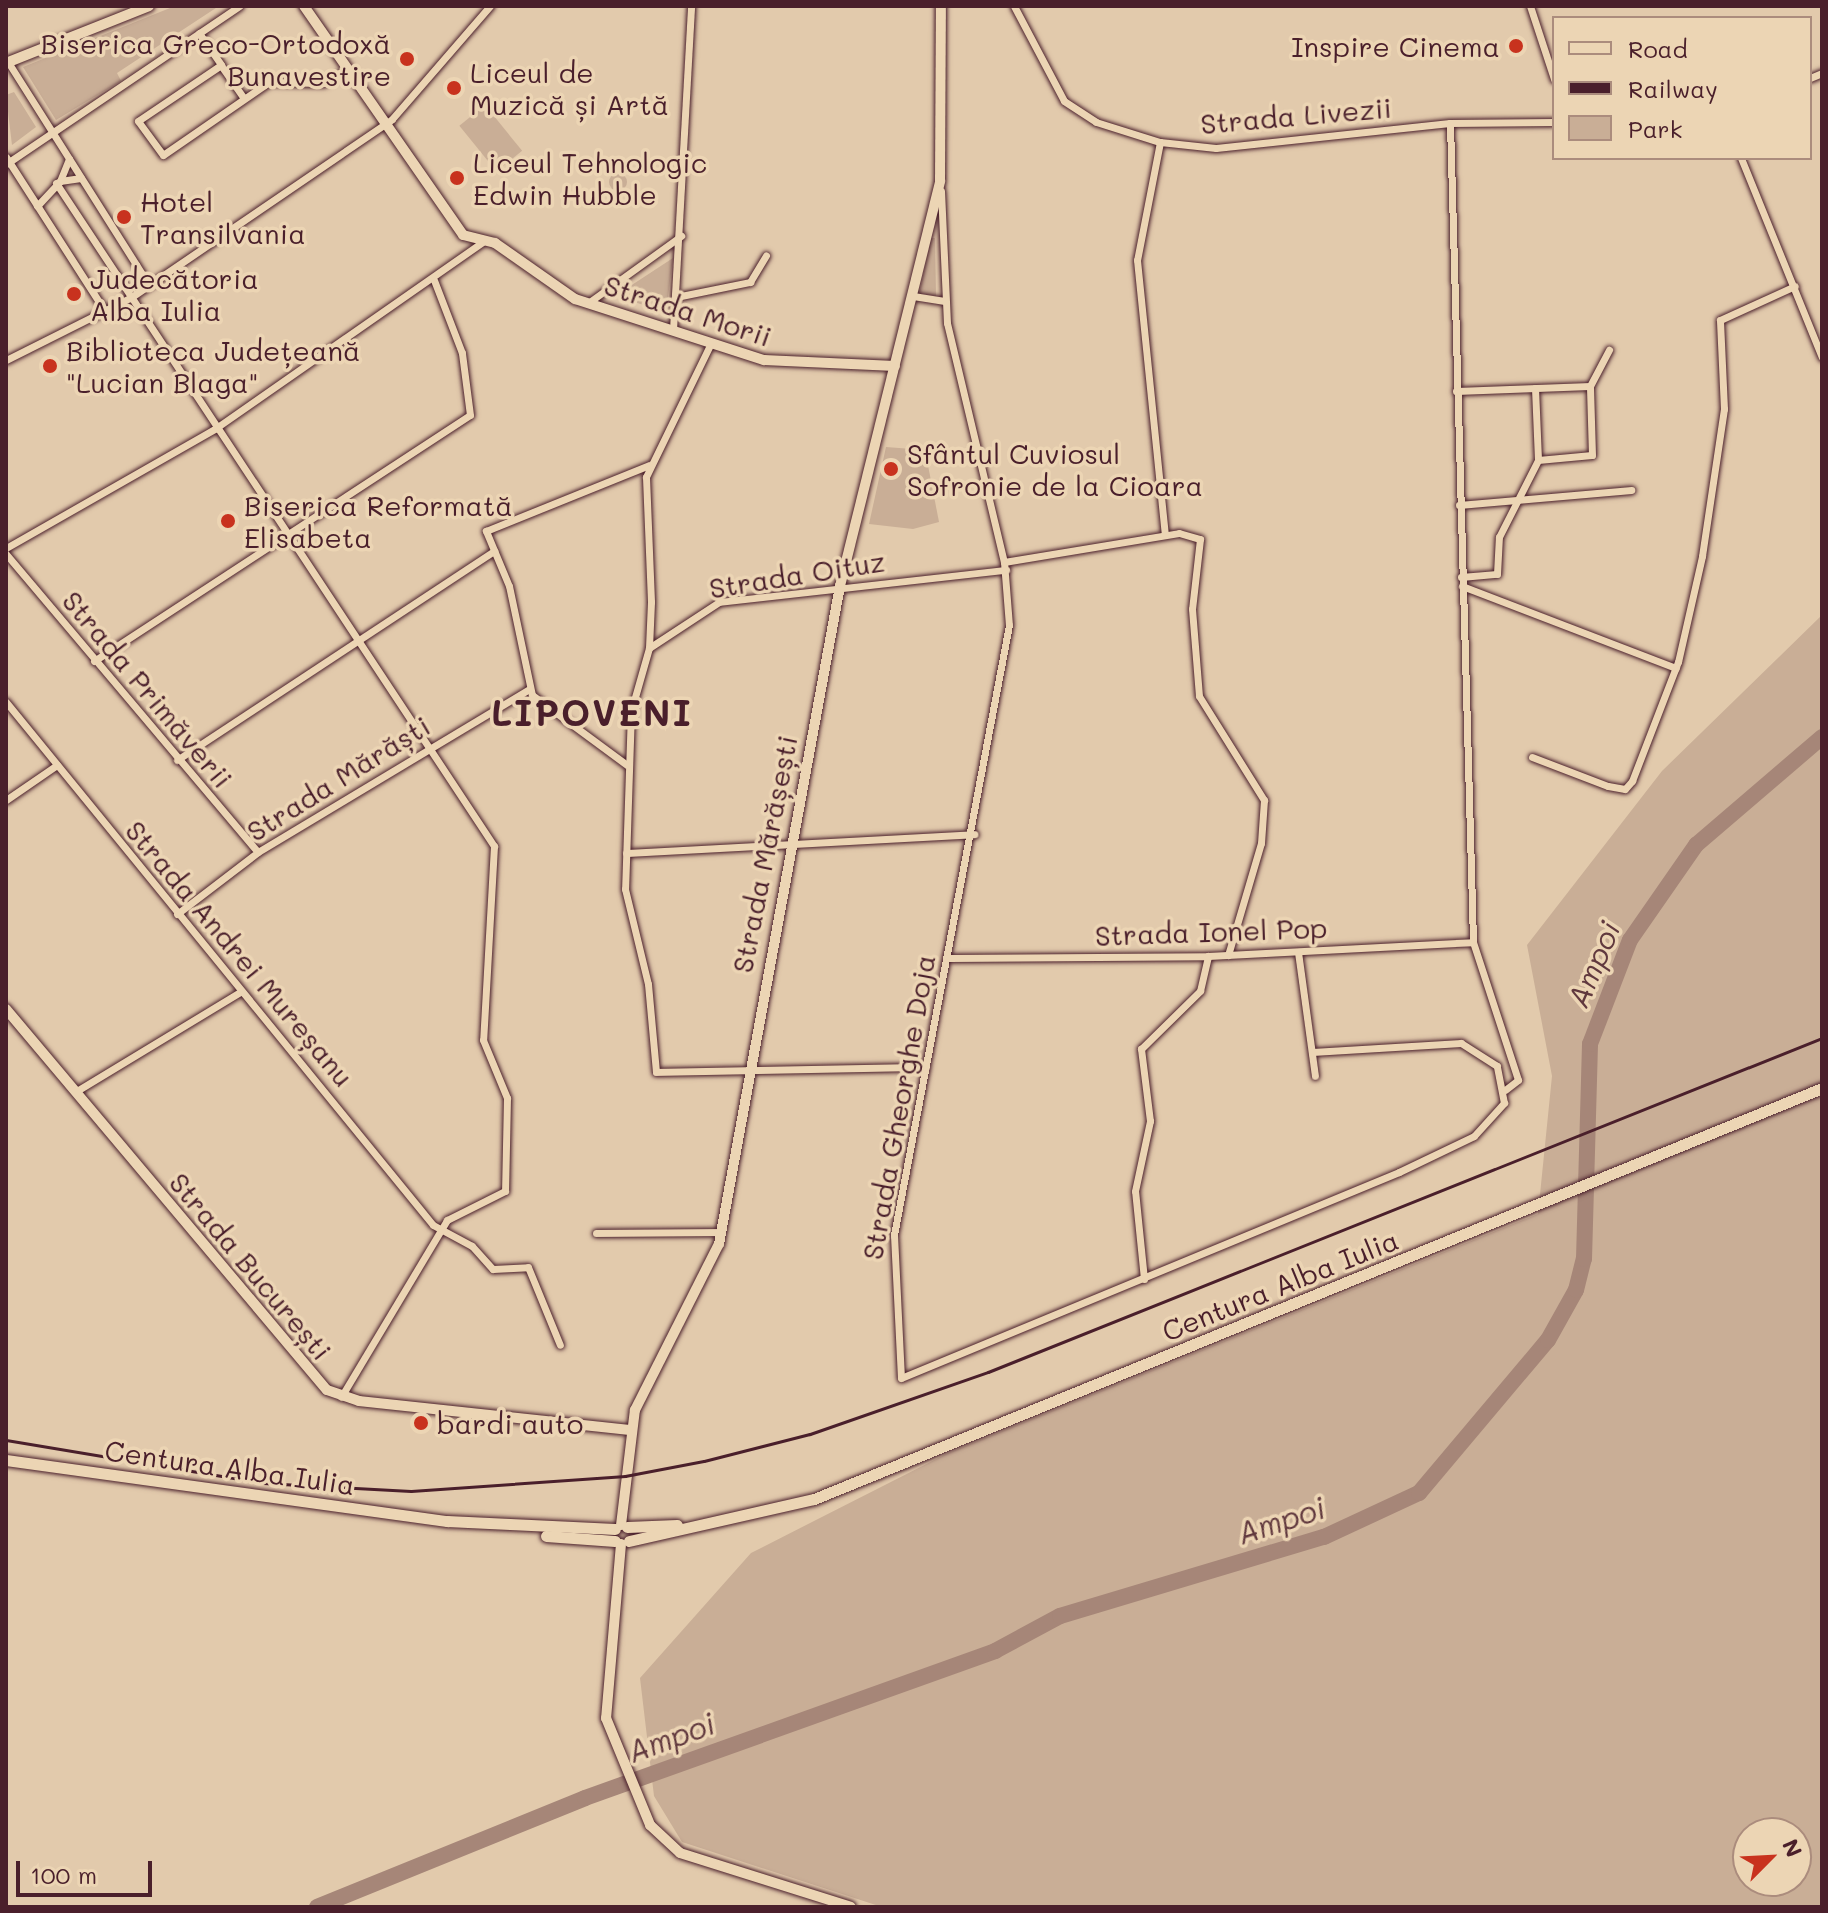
<!DOCTYPE html>
<html>
<head>
<meta charset="utf-8">
<style>
	body { margin:0 }
	#map { position:relative; width:1828px; height:1913px; overflow:hidden; background:#e2caac; font-family:Mali,sans-serif }
	div>[style] { position:absolute }
	[style*='--x'] { left:calc(var(--x)*1px); top:calc(var(--y)*1px); width:calc(var(--w)*1px); rotate:calc(var(--a)*1deg) }
	.green>* { inset:0; background:#c9ae96; transform-origin:0 0 }
	.round { border-radius:50% }
	.river>* { height:16px; margin:-8px; padding:0 8px; transform-origin:8px; border-radius:8px; background:#a68678 }
	.roads { filter:drop-shadow(0 0 2px #4a1f2b) drop-shadow(0 0 2px #4a1f2b) }
	.street>* { height:7px; margin:-3.5px; padding:0 3.5px; transform-origin:3.5px; border-radius:3.5px; background:#ecd5b4 }
	.secondary>* { height:10px; margin:-5px; padding:0 5px; transform-origin:5px; border-radius:5px; background:#ecd5b4 }
	.primary>* { height:11px; margin:-5.5px; padding:0 5.5px; transform-origin:5.5px; border-radius:5.5px; background:#ecd5b4 }
	.rail>* { height:3px; margin:-1.5px; padding:0 1.5px; transform-origin:1.5px; border-radius:1.5px; background:#4a1f2b }
	.dots>* { width:22px; height:22px; translate:-50% -50%; box-sizing:border-box; border:4px solid #ecd5b4; border-radius:50% }
	span { translate:-50% -50%; white-space:nowrap; text-align:center; line-height:1.15; -webkit-text-stroke:7px #ecd5b4; paint-order:stroke }
	.poi-label { font-size:28px; color:#4a1f2b }
	.right { translate:-100% -50%; text-align:right }
	.left { translate:0 -50%; text-align:left }
	.street-label { font-size:28px; color:#4a1f2b }
	.water-label { font-size:30px; color:#61393e; font-style:italic }
	.district-label { font-size:36px; color:#4a1f2b; font-weight:700; letter-spacing:2px }
	.frame { position:absolute; inset:0; border:8px solid #4a1f2b; pointer-events:none }
	.legend { position:absolute; left:1552px; top:16px; width:260px; height:144px; box-sizing:border-box; background:#ecd5b4; border:2px solid #ab8c7d; margin:0; padding:10px 14px; list-style:none; font-size:24px; color:#4a1f2b }
	.legend li { display:flex; align-items:center; gap:16px; height:40px }
	.legend b { width:40px; border:2px solid #ab8c7d }
	.north { position:absolute; left:1732px; top:1817px; width:80px; height:80px; box-sizing:border-box; background:#ecd5b4; border:2px solid #ab8c7d; border-radius:50%; rotate:66deg; font-size:22px; font-weight:700; line-height:32px; text-align:center; color:#4a1f2b }
	.north::after { content:''; display:block; margin:auto; width:28px; height:36px; background:#c8321e; clip-path:polygon(50% 0,100% 100%,50% 72%,0 100%) }
	.scale { position:absolute; left:16px; top:1861px; width:136px; height:36px; box-sizing:border-box; border:4px solid #4a1f2b; border-top:0; padding-left:10px; font-size:24px; line-height:28px; white-space:nowrap; color:#4a1f2b; -webkit-text-stroke:6px #ecd5b4; paint-order:stroke }
</style>
</head>
<body>
<div id="map">
	<div class="green">
		<div style="clip-path:polygon(175px 6px,219px 6px,117px 73px,121px 81px,56px 120px,23px 67px)"></div>
		<div style="clip-path:polygon(14px 92px,36px 127px,12px 145px,6px 95px)"></div>
		<div style="left:485px;top:105px;width:59px;height:33px;rotate:51deg"></div>
		<div class="round" style="left:609px;top:173px;width:18px;height:18px"></div>
		<div style="clip-path:polygon(931px 238px,935px 238px,936px 296px,919px 294px)"></div>
		<div style="clip-path:polygon(673px 258px,666px 312px,615px 296px)"></div>
		<div style="clip-path:polygon(886px 447px,925px 450px,939px 522px,913px 529px,869px 524px)"></div>
		<div style="clip-path:polygon(evenodd,1822px 615px,1822px 1907px,882px 1907px,682px 1842px,654px 1796px,640px 1678px,751px 1553px,946px 1454px,1538px 1214px,1552px 1076px,1527px 945px,1662px 771px,1822px 615px,1748px 1833px,1796px 1833px,1796px 1881px,1748px 1881px,1748px 1833px)"></div>
	</div>
	<div class="river">
		<div style="--x:317;--y:1907;--w:289;--a:-22.1"></div>
		<div style="--x:585;--y:1798;--w:436;--a:-19.7"></div>
		<div style="--x:995;--y:1651;--w:74;--a:-28.3"></div>
		<div style="--x:1060;--y:1616;--w:276;--a:-16.7"></div>
		<div style="--x:1324;--y:1537;--w:105;--a:-24.9"></div>
		<div style="--x:1419;--y:1493;--w:200;--a:-49.9"></div>
		<div style="--x:1548;--y:1340;--w:57;--a:-60.8"></div>
		<div style="--x:1576;--y:1290;--w:32;--a:-76"></div>
		<div style="--x:1584;--y:1259;--w:215;--a:-88.4"></div>
		<div style="--x:1590;--y:1044;--w:111;--a:-69"></div>
		<div style="--x:1630;--y:940;--w:116;--a:-55.2"></div>
		<div style="--x:1696;--y:845;--w:166;--a:-40.6"></div>
	</div>
	<div class="roads">
		<div class="street">
			<div style="--x:1014;--y:6;--w:107;--a:62.2"></div>
			<div style="--x:1064;--y:101;--w:38;--a:33"></div>
			<div style="--x:1096;--y:122;--w:67;--a:17.4"></div>
			<div style="--x:1160;--y:142;--w:56;--a:6.1"></div>
			<div style="--x:1216;--y:148;--w:235;--a:-6.1"></div>
			<div style="--x:1450;--y:123;--w:104;--a:-0.6"></div>
			<div style="--x:1530;--y:6;--w:77;--a:71.8"></div>
			<div style="--x:199;--y:33;--w:39;--a:55"></div>
			<div style="--x:8;--y:62;--w:264;--a:57.7"></div>
			<div style="--x:1810;--y:78;--w:13;--a:-23"></div>
			<div style="--x:243;--y:97;--w:39;--a:-125"></div>
			<div style="--x:221;--y:65;--w:100;--a:146"></div>
			<div style="--x:138;--y:121;--w:42;--a:53.7"></div>
			<div style="--x:163;--y:155;--w:129;--a:-34.6"></div>
			<div style="--x:269;--y:82;--w:54;--a:1.1"></div>
			<div style="--x:323;--y:83;--w:29;--a:-27"></div>
			<div style="--x:1450;--y:123;--w:819;--a:88.39"></div>
			<div style="--x:1473;--y:942;--w:145;--a:71.9"></div>
			<div style="--x:1518;--y:1080;--w:16;--a:142"></div>
			<div style="--x:1160;--y:142;--w:120;--a:101"></div>
			<div style="--x:1137;--y:260;--w:276;--a:84.2"></div>
			<div style="--x:6;--y:157;--w:183;--a:57.3"></div>
			<div style="--x:1741;--y:158;--w:215;--a:67.9"></div>
			<div style="--x:6;--y:164;--w:282;--a:-34.1"></div>
			<div style="--x:60;--y:181;--w:24;--a:-68"></div>
			<div style="--x:56;--y:183;--w:795;--a:56.55"></div>
			<div style="--x:494;--y:846;--w:194;--a:93.2"></div>
			<div style="--x:483;--y:1040;--w:63;--a:67.5"></div>
			<div style="--x:507;--y:1098;--w:93;--a:91.2"></div>
			<div style="--x:505;--y:1191;--w:65;--a:153.4"></div>
			<div style="--x:447;--y:1220;--w:206;--a:120.9"></div>
			<div style="--x:941;--y:191;--w:132;--a:87.4"></div>
			<div style="--x:947;--y:323;--w:246;--a:76.6"></div>
			<div style="--x:1004;--y:562;--w:63;--a:85.5"></div>
			<div style="--x:1009;--y:625;--w:621;--a:100.68"></div>
			<div style="--x:894;--y:1235;--w:143;--a:87.2"></div>
			<div style="--x:901;--y:1378;--w:539;--a:-22.47"></div>
			<div style="--x:1399;--y:1172;--w:83;--a:-25.6"></div>
			<div style="--x:1474;--y:1136;--w:45;--a:-47.7"></div>
			<div style="--x:1504;--y:1103;--w:38;--a:-101"></div>
			<div style="--x:1497;--y:1066;--w:43;--a:-147.4"></div>
			<div style="--x:1461;--y:1043;--w:149;--a:176.5"></div>
			<div style="--x:37;--y:206;--w:34;--a:-47"></div>
			<div style="--x:60;--y:181;--w:21;--a:-8"></div>
			<div style="--x:913;--y:296;--w:32;--a:9"></div>
			<div style="--x:676;--y:297;--w:76;--a:-11.5"></div>
			<div style="--x:750;--y:282;--w:31;--a:-59"></div>
			<div style="--x:588;--y:303;--w:115;--a:-35.8"></div>
			<div style="--x:673;--y:330;--w:324;--a:-86.8"></div>
			<div style="--x:711;--y:343;--w:149;--a:115.9"></div>
			<div style="--x:646;--y:477;--w:125;--a:87.7"></div>
			<div style="--x:651;--y:602;--w:46;--a:92.5"></div>
			<div style="--x:649;--y:648;--w:66;--a:105.9"></div>
			<div style="--x:631;--y:711;--w:178;--a:91.9"></div>
			<div style="--x:625;--y:889;--w:98;--a:76.4"></div>
			<div style="--x:648;--y:984;--w:88;--a:84.8"></div>
			<div style="--x:656;--y:1072;--w:270;--a:-1.1"></div>
			<div style="--x:6;--y:360;--w:139;--a:-26.6"></div>
			<div style="--x:130;--y:298;--w:317;--a:-34.3"></div>
			<div style="--x:392;--y:119;--w:150;--a:-49.1"></div>
			<div style="--x:1535;--y:388;--w:72;--a:87.6"></div>
			<div style="--x:1456;--y:391;--w:134;--a:-2.1"></div>
			<div style="--x:1459;--y:505;--w:173;--a:-5"></div>
			<div style="--x:6;--y:548;--w:242;--a:-29.7"></div>
			<div style="--x:216;--y:428;--w:327;--a:-34.9"></div>
			<div style="--x:6;--y:554;--w:390;--a:49.8"></div>
			<div style="--x:1004;--y:562;--w:177;--a:-9.4"></div>
			<div style="--x:1179;--y:533;--w:22;--a:16"></div>
			<div style="--x:1200;--y:539;--w:70;--a:96.5"></div>
			<div style="--x:1192;--y:609;--w:87;--a:85.4"></div>
			<div style="--x:1199;--y:696;--w:123;--a:58"></div>
			<div style="--x:1264;--y:800;--w:43;--a:94"></div>
			<div style="--x:1261;--y:843;--w:117;--a:106.4"></div>
			<div style="--x:1461;--y:577;--w:36;--a:-5"></div>
			<div style="--x:1497;--y:574;--w:37;--a:-87"></div>
			<div style="--x:1499;--y:537;--w:86;--a:-63.1"></div>
			<div style="--x:1538;--y:460;--w:54;--a:-5.3"></div>
			<div style="--x:1592;--y:455;--w:69;--a:-91.7"></div>
			<div style="--x:1590;--y:386;--w:41;--a:-62.2"></div>
			<div style="--x:1462;--y:586;--w:229;--a:21"></div>
			<div style="--x:649;--y:648;--w:84;--a:-33.3"></div>
			<div style="--x:719;--y:602;--w:289;--a:-6.4"></div>
			<div style="--x:94;--y:661;--w:449;--a:-33.2"></div>
			<div style="--x:470;--y:415;--w:63;--a:-97.4"></div>
			<div style="--x:462;--y:353;--w:78;--a:-111"></div>
			<div style="--x:6;--y:702;--w:675;--a:50.77"></div>
			<div style="--x:433;--y:1225;--w:44;--a:28.3"></div>
			<div style="--x:472;--y:1246;--w:31;--a:48"></div>
			<div style="--x:493;--y:1269;--w:35;--a:-3"></div>
			<div style="--x:528;--y:1267;--w:84;--a:67.7"></div>
			<div style="--x:1532;--y:757;--w:81;--a:20.9"></div>
			<div style="--x:1608;--y:786;--w:17;--a:10"></div>
			<div style="--x:1625;--y:789;--w:11;--a:-49"></div>
			<div style="--x:1632;--y:781;--w:128;--a:-68.9"></div>
			<div style="--x:1678;--y:662;--w:109;--a:-77.2"></div>
			<div style="--x:1702;--y:556;--w:149;--a:-81.5"></div>
			<div style="--x:1724;--y:409;--w:89;--a:-92.6"></div>
			<div style="--x:1720;--y:320;--w:82;--a:-24.4"></div>
			<div style="--x:177;--y:760;--w:380;--a:-33.4"></div>
			<div style="--x:627;--y:765;--w:118;--a:-143.6"></div>
			<div style="--x:532;--y:695;--w:111;--a:-101.9"></div>
			<div style="--x:509;--y:586;--w:60;--a:-112.7"></div>
			<div style="--x:486;--y:531;--w:176;--a:-22"></div>
			<div style="--x:6;--y:800;--w:62;--a:-34.5"></div>
			<div style="--x:626;--y:853;--w:349;--a:-3.1"></div>
			<div style="--x:177;--y:914;--w:102;--a:-37.4"></div>
			<div style="--x:258;--y:852;--w:316;--a:-31"></div>
			<div style="--x:1298;--y:952;--w:125;--a:82.2"></div>
			<div style="--x:949;--y:958;--w:259;--a:-0.4"></div>
			<div style="--x:1208;--y:956;--w:265;--a:-3"></div>
			<div style="--x:75;--y:1092;--w:193;--a:-31.2"></div>
			<div style="--x:596;--y:1233;--w:125;--a:-0.5"></div>
			<div style="--x:1144;--y:1279;--w:88;--a:-95.8"></div>
			<div style="--x:1135;--y:1191;--w:72;--a:-77.9"></div>
			<div style="--x:1150;--y:1121;--w:73;--a:-97.1"></div>
			<div style="--x:1141;--y:1049;--w:83;--a:-44.5"></div>
			<div style="--x:1200;--y:991;--w:36;--a:-77"></div>
		</div>
		<div class="secondary">
			<div style="--x:304;--y:6;--w:279;--a:55.2"></div>
			<div style="--x:463;--y:235;--w:33;--a:14"></div>
			<div style="--x:495;--y:243;--w:98;--a:35"></div>
			<div style="--x:575;--y:299;--w:199;--a:17.9"></div>
			<div style="--x:764;--y:360;--w:131;--a:2.6"></div>
			<div style="--x:6;--y:63;--w:154;--a:-21.7"></div>
			<div style="--x:6;--y:1009;--w:498;--a:49.9"></div>
			<div style="--x:327;--y:1390;--w:34;--a:19"></div>
			<div style="--x:359;--y:1401;--w:272;--a:6.1"></div>
			<div style="--x:621;--y:1525;--w:116;--a:-83.1"></div>
			<div style="--x:635;--y:1410;--w:186;--a:-63.2"></div>
			<div style="--x:719;--y:1244;--w:669;--a:-79.58"></div>
			<div style="--x:840;--y:586;--w:417;--a:-76.1"></div>
			<div style="--x:940;--y:181;--w:175;--a:-89.7"></div>
			<div style="--x:621;--y:1544;--w:175;--a:94.9"></div>
			<div style="--x:606;--y:1718;--w:116;--a:67.6"></div>
			<div style="--x:650;--y:1825;--w:41;--a:43"></div>
			<div style="--x:680;--y:1853;--w:179;--a:17.5"></div>
		</div>
		<div class="primary">
			<div style="--x:6;--y:1460;--w:445;--a:7.9"></div>
			<div style="--x:447;--y:1521;--w:168;--a:2.7"></div>
			<div style="--x:627;--y:1527;--w:50;--a:-2.3"></div>
			<div style="--x:546;--y:1536;--w:69;--a:4.1"></div>
			<div style="--x:629;--y:1541;--w:190;--a:-12.8"></div>
			<div style="--x:814;--y:1499;--w:1089;--a:-22.18"></div>
		</div>
	</div>
	<div class="rail">
		<div style="--x:6;--y:1440;--w:261;--a:9.5"></div>
		<div style="--x:263;--y:1483;--w:148;--a:3.1"></div>
		<div style="--x:411;--y:1491;--w:215;--a:-4"></div>
		<div style="--x:625;--y:1476;--w:80;--a:-10.8"></div>
		<div style="--x:704;--y:1461;--w:109;--a:-14.3"></div>
		<div style="--x:810;--y:1434;--w:188;--a:-19.2"></div>
		<div style="--x:988;--y:1372;--w:898;--a:-21.83"></div>
	</div>
	<div class="dots">
		<div style="left:1516px;top:46px;background:#c8321e"></div>
		<div style="left:407px;top:59px;background:#c8321e"></div>
		<div style="left:454px;top:88px;background:#c8321e"></div>
		<div style="left:457px;top:178px;background:#c8321e"></div>
		<div style="left:124px;top:217px;background:#c8321e"></div>
		<div style="left:74px;top:294px;background:#c8321e"></div>
		<div style="left:50px;top:366px;background:#c8321e"></div>
		<div style="left:891px;top:469px;background:#c8321e"></div>
		<div style="left:228px;top:521px;background:#c8321e"></div>
		<div style="left:421px;top:1423px;background:#c8321e"></div>
	</div>
	<div class="poi-label">
		<span class="right" style="left:391px;top:59px">Biserica Greco-Ortodoxă<br>Bunavestire</span>
		<span class="right" style="left:1500px;top:46px">Inspire Cinema</span>
		<span class="left" style="left:470px;top:88px">Liceul de<br>Muzică și Artă</span>
		<span class="left" style="left:473px;top:178px">Liceul Tehnologic<br>Edwin Hubble</span>
		<span class="left" style="left:140px;top:217px">Hotel<br>Transilvania</span>
		<span class="left" style="left:90px;top:294px">Judecătoria<br>Alba Iulia</span>
		<span class="left" style="left:66px;top:366px">Biblioteca Județeană<br>"Lucian Blaga"</span>
		<span class="left" style="left:907px;top:469px">Sfântul Cuviosul<br>Sofronie de la Cioara</span>
		<span class="left" style="left:244px;top:521px">Biserica Reformată<br>Elisabeta</span>
		<span class="left" style="left:437px;top:1423px">bardi auto</span>
	</div>
	<div class="street-label">
		<span style="left:1296px;top:115px;rotate:-5deg">Strada Livezii</span>
		<span style="left:688px;top:310px;rotate:18deg">Strada Morii</span>
		<span style="left:797px;top:574px;rotate:-9deg">Strada Oituz</span>
		<span style="left:148px;top:689px;rotate:50deg">Strada Primăverii</span>
		<span style="left:338px;top:778px;rotate:-32deg">Strada Mărăști</span>
		<span style="left:764px;top:854px;rotate:-79deg">Strada Mărășești</span>
		<span style="left:1211px;top:931px;rotate:-2deg">Strada Ionel Pop</span>
		<span style="left:240px;top:953px;rotate:50deg">Strada Andrei Mureșanu</span>
		<span style="left:898px;top:1107px;rotate:-80deg">Strada Gheorghe Doja</span>
		<span style="left:251px;top:1266px;rotate:50deg">Strada București</span>
		<span style="left:1280px;top:1285px;rotate:-22deg">Centura Alba Iulia</span>
		<span style="left:230px;top:1467px;rotate:8deg">Centura Alba Iulia</span>
	</div>
	<div class="water-label">
		<span style="left:1593px;top:964px;rotate:-67deg">Ampoi</span>
		<span style="left:1281px;top:1520px;rotate:-18deg">Ampoi</span>
		<span style="left:671px;top:1737px;rotate:-20deg">Ampoi</span>
	</div>
	<div class="district-label">
		<span style="left:592px;top:712px">LIPOVENI</span>
	</div>
	<div class="frame"></div>
	<ul class="legend">
	<li><b style="height:10px;background:#ecd5b4"></b>Road</li>
	<li><b style="height:10px;background:#4a1f2b"></b>Railway</li>
	<li><b style="height:22px;background:#c9ae96"></b>Park</li>
	</ul>
	<div class="north">N</div>
	<div class="scale">100 m</div>
</div>
</body>
</html>
